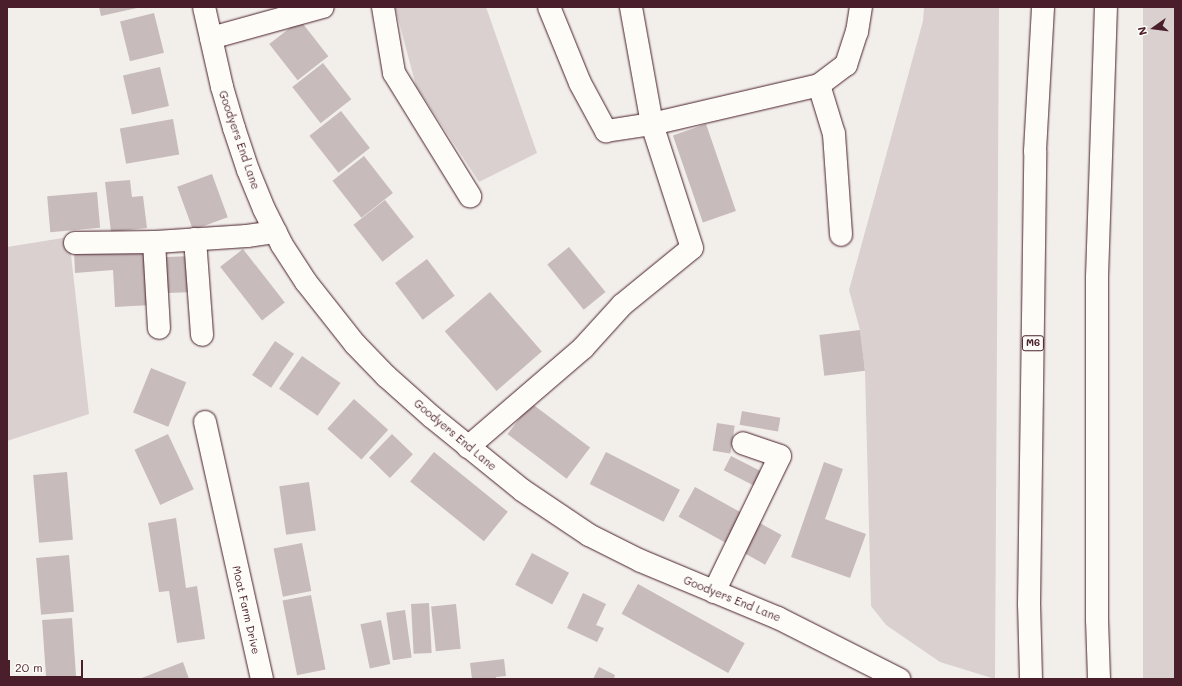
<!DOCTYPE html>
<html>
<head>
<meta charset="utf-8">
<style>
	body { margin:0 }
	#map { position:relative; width:1182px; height:686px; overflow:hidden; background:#f2efeb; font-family:Mali,sans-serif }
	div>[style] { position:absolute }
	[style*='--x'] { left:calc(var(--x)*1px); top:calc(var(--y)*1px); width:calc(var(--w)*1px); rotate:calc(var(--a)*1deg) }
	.green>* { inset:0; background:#d9d0cf; transform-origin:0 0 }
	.building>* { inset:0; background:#c8bbbb; transform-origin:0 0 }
	.roads { filter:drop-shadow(0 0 1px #4a1f2b) drop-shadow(0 0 1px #4a1f2b) }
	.minor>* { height:22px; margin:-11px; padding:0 11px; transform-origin:11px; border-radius:11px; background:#fdfcf7 }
	.highway>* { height:22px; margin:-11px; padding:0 11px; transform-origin:11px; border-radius:11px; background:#fdfcf7 }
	span { translate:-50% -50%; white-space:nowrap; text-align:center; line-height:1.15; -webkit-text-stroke:3px #fdfcf7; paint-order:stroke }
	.shield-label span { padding:1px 3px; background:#fdfcf7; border:1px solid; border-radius:3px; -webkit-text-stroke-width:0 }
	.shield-label { font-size:10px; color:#4a1f2b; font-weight:700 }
	.street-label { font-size:11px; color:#4a1f2b }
	.frame { position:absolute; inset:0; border:8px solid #4a1f2b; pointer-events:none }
	.north { position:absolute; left:1134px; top:8px; width:40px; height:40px; -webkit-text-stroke:3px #fdfcf7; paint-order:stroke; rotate:256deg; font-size:11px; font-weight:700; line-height:16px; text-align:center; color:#4a1f2b }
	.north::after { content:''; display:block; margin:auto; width:14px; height:18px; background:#4a1f2b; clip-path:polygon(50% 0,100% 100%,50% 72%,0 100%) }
	.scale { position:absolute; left:8px; top:660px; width:75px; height:18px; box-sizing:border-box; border:2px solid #4a1f2b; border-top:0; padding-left:5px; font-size:12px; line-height:14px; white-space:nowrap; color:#4a1f2b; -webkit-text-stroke:3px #fdfcf7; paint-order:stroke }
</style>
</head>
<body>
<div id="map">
	<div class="green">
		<div style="clip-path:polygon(395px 7px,486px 7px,537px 153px,479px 182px,416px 86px)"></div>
		<div style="clip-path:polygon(924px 7px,999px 7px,995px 679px,940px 662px,886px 625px,871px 606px,865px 371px,860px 330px,849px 290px,923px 21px)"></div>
		<div style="left:1143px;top:7px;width:32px;height:672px"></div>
		<div style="clip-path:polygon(69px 237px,89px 414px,7px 441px,7px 247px)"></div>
	</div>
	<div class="building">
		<div style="clip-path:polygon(99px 7px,137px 7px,137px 8px,101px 16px)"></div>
		<div style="left:154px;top:13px;width:41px;height:35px;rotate:76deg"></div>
		<div style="left:300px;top:20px;width:46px;height:39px;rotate:52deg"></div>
		<div style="left:323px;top:63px;width:46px;height:39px;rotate:52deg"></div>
		<div style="left:160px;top:67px;width:40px;height:38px;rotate:77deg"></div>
		<div style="left:341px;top:111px;width:47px;height:40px;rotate:52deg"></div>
		<div style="left:173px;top:119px;width:36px;height:54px;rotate:80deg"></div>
		<div style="left:706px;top:124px;width:92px;height:35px;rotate:71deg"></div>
		<div style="left:364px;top:156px;width:47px;height:40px;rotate:52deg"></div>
		<div style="left:212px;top:174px;width:46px;height:37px;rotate:70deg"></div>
		<div style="clip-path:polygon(130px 180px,132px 197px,143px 196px,147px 228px,111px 232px,105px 182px)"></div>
		<div style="left:97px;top:192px;width:36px;height:50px;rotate:85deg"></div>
		<div style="left:385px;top:200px;width:47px;height:40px;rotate:52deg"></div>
		<div style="clip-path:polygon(147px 247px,151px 305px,115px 307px,113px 270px,75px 273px,74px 251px)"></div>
		<div style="left:569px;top:247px;width:58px;height:28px;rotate:51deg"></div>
		<div style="left:243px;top:249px;width:68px;height:29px;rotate:52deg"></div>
		<div style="left:193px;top:256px;width:36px;height:27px;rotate:88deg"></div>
		<div style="left:427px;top:259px;width:46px;height:40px;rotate:53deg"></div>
		<div style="left:490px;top:292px;width:79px;height:60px;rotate:49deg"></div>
		<div style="left:860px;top:330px;width:41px;height:41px;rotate:83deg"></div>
		<div style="left:275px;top:341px;width:23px;height:41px;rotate:34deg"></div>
		<div style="left:302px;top:356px;width:47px;height:40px;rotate:35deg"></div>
		<div style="left:151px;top:368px;width:38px;height:48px;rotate:22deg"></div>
		<div style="left:354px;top:399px;width:46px;height:40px;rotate:42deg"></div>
		<div style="left:531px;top:403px;width:74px;height:39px;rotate:37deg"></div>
		<div style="left:742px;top:411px;width:39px;height:14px;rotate:10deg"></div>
		<div style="left:717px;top:423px;width:18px;height:28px;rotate:9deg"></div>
		<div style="left:168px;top:434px;width:61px;height:37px;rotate:65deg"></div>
		<div style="left:392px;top:434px;width:29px;height:33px;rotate:44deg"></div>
		<div style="left:434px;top:452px;width:95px;height:38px;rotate:39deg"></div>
		<div style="left:606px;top:452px;width:83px;height:36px;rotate:27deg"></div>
		<div style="left:731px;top:456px;width:37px;height:16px;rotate:27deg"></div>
		<div style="clip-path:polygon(824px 462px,843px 469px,825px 519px,866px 534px,850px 578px,791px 557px)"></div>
		<div style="left:67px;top:472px;width:68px;height:34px;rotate:85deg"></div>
		<div style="left:309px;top:482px;width:49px;height:30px;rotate:82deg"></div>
		<div style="left:695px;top:487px;width:99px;height:34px;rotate:29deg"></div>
		<div style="clip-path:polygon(176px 518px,186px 588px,197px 586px,205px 639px,177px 643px,169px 591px,159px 592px,148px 523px)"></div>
		<div style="left:302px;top:543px;width:49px;height:29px;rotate:79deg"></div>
		<div style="left:532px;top:553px;width:42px;height:36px;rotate:28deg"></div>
		<div style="left:69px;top:555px;width:57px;height:33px;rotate:85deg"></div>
		<div style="left:638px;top:584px;width:122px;height:34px;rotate:29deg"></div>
		<div style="clip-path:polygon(583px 593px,606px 604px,596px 625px,604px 628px,597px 642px,567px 628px)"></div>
		<div style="left:311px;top:595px;width:76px;height:29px;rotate:79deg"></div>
		<div style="left:429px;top:603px;width:50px;height:18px;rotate:87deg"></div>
		<div style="left:456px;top:604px;width:45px;height:25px;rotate:84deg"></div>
		<div style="left:405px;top:610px;width:48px;height:19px;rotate:82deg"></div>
		<div style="left:72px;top:618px;width:61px;height:30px;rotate:86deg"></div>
		<div style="left:381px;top:620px;width:45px;height:21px;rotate:78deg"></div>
		<div style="clip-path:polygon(504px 659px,506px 676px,496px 677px,496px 679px,472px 679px,470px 663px)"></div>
		<div style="clip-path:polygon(183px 662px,189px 679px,139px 679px)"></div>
		<div style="clip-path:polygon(599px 667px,615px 675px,614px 679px,593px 679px)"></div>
	</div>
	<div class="roads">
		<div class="minor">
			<div style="--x:204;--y:7;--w:82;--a:77.3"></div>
			<div style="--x:222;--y:87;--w:43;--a:73.7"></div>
			<div style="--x:234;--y:128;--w:44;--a:71.6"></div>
			<div style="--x:248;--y:170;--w:42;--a:67.7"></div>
			<div style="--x:264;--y:209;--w:40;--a:63.4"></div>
			<div style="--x:282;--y:245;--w:44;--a:57"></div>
			<div style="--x:306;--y:282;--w:79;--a:51.7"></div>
			<div style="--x:355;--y:344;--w:45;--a:45.9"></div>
			<div style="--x:386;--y:376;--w:62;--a:41.7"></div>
			<div style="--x:432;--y:417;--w:116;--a:39"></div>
			<div style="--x:522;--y:490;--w:81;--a:33.9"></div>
			<div style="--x:589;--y:535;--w:58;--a:26.6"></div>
			<div style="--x:641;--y:561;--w:148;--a:22.6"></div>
			<div style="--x:778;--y:618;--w:136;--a:26.8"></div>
			<div style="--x:383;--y:7;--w:67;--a:80.5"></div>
			<div style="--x:394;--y:73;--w:145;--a:58.3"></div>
			<div style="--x:549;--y:7;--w:82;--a:67.8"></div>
			<div style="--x:580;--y:83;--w:55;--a:61.6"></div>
			<div style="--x:606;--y:131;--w:47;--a:-8.7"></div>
			<div style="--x:652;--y:124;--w:171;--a:-13.1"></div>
			<div style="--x:819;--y:85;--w:34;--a:-37"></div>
			<div style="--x:846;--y:65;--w:35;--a:-72"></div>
			<div style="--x:857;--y:32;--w:25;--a:-81"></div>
			<div style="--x:211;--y:38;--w:116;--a:-15.5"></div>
			<div style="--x:819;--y:85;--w:51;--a:73"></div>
			<div style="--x:834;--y:134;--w:101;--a:86"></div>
			<div style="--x:195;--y:239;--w:96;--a:85.8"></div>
			<div style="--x:154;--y:242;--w:86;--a:86.7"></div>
			<div style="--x:75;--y:243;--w:81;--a:-0.7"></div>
			<div style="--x:156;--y:242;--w:91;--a:-3.8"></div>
			<div style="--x:247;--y:236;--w:29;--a:-8"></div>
			<div style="--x:205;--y:422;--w:263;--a:77.5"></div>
			<div style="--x:468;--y:447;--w:152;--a:-40.7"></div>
			<div style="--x:583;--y:348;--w:58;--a:-47.8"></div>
			<div style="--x:622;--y:305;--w:90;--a:-39.2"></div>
			<div style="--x:692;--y:248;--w:130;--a:-107.9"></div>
			<div style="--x:652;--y:124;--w:119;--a:-100.2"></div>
			<div style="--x:714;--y:592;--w:151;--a:-64.1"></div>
			<div style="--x:780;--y:456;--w:39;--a:-161"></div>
		</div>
		<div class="highway">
			<div style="--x:1031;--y:679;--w:74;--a:-91.5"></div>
			<div style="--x:1029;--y:605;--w:454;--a:-89.2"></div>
			<div style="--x:1035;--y:151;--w:144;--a:-86.8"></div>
			<div style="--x:1099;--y:679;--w:59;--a:-91.9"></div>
			<div style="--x:1097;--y:620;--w:343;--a:-90"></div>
			<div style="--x:1097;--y:277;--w:270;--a:-88.1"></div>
		</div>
	</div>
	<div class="shield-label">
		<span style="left:1033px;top:343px">M6</span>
	</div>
	<div class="street-label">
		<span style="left:239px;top:140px;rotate:71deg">Goodyers End Lane</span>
		<span style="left:455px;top:435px;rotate:40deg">Goodyers End Lane</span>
		<span style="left:732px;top:599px;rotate:22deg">Goodyers End Lane</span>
		<span style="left:246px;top:610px;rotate:77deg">Moat Farm Drive</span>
	</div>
	<div class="frame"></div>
	<div class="north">N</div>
	<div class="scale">20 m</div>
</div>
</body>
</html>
